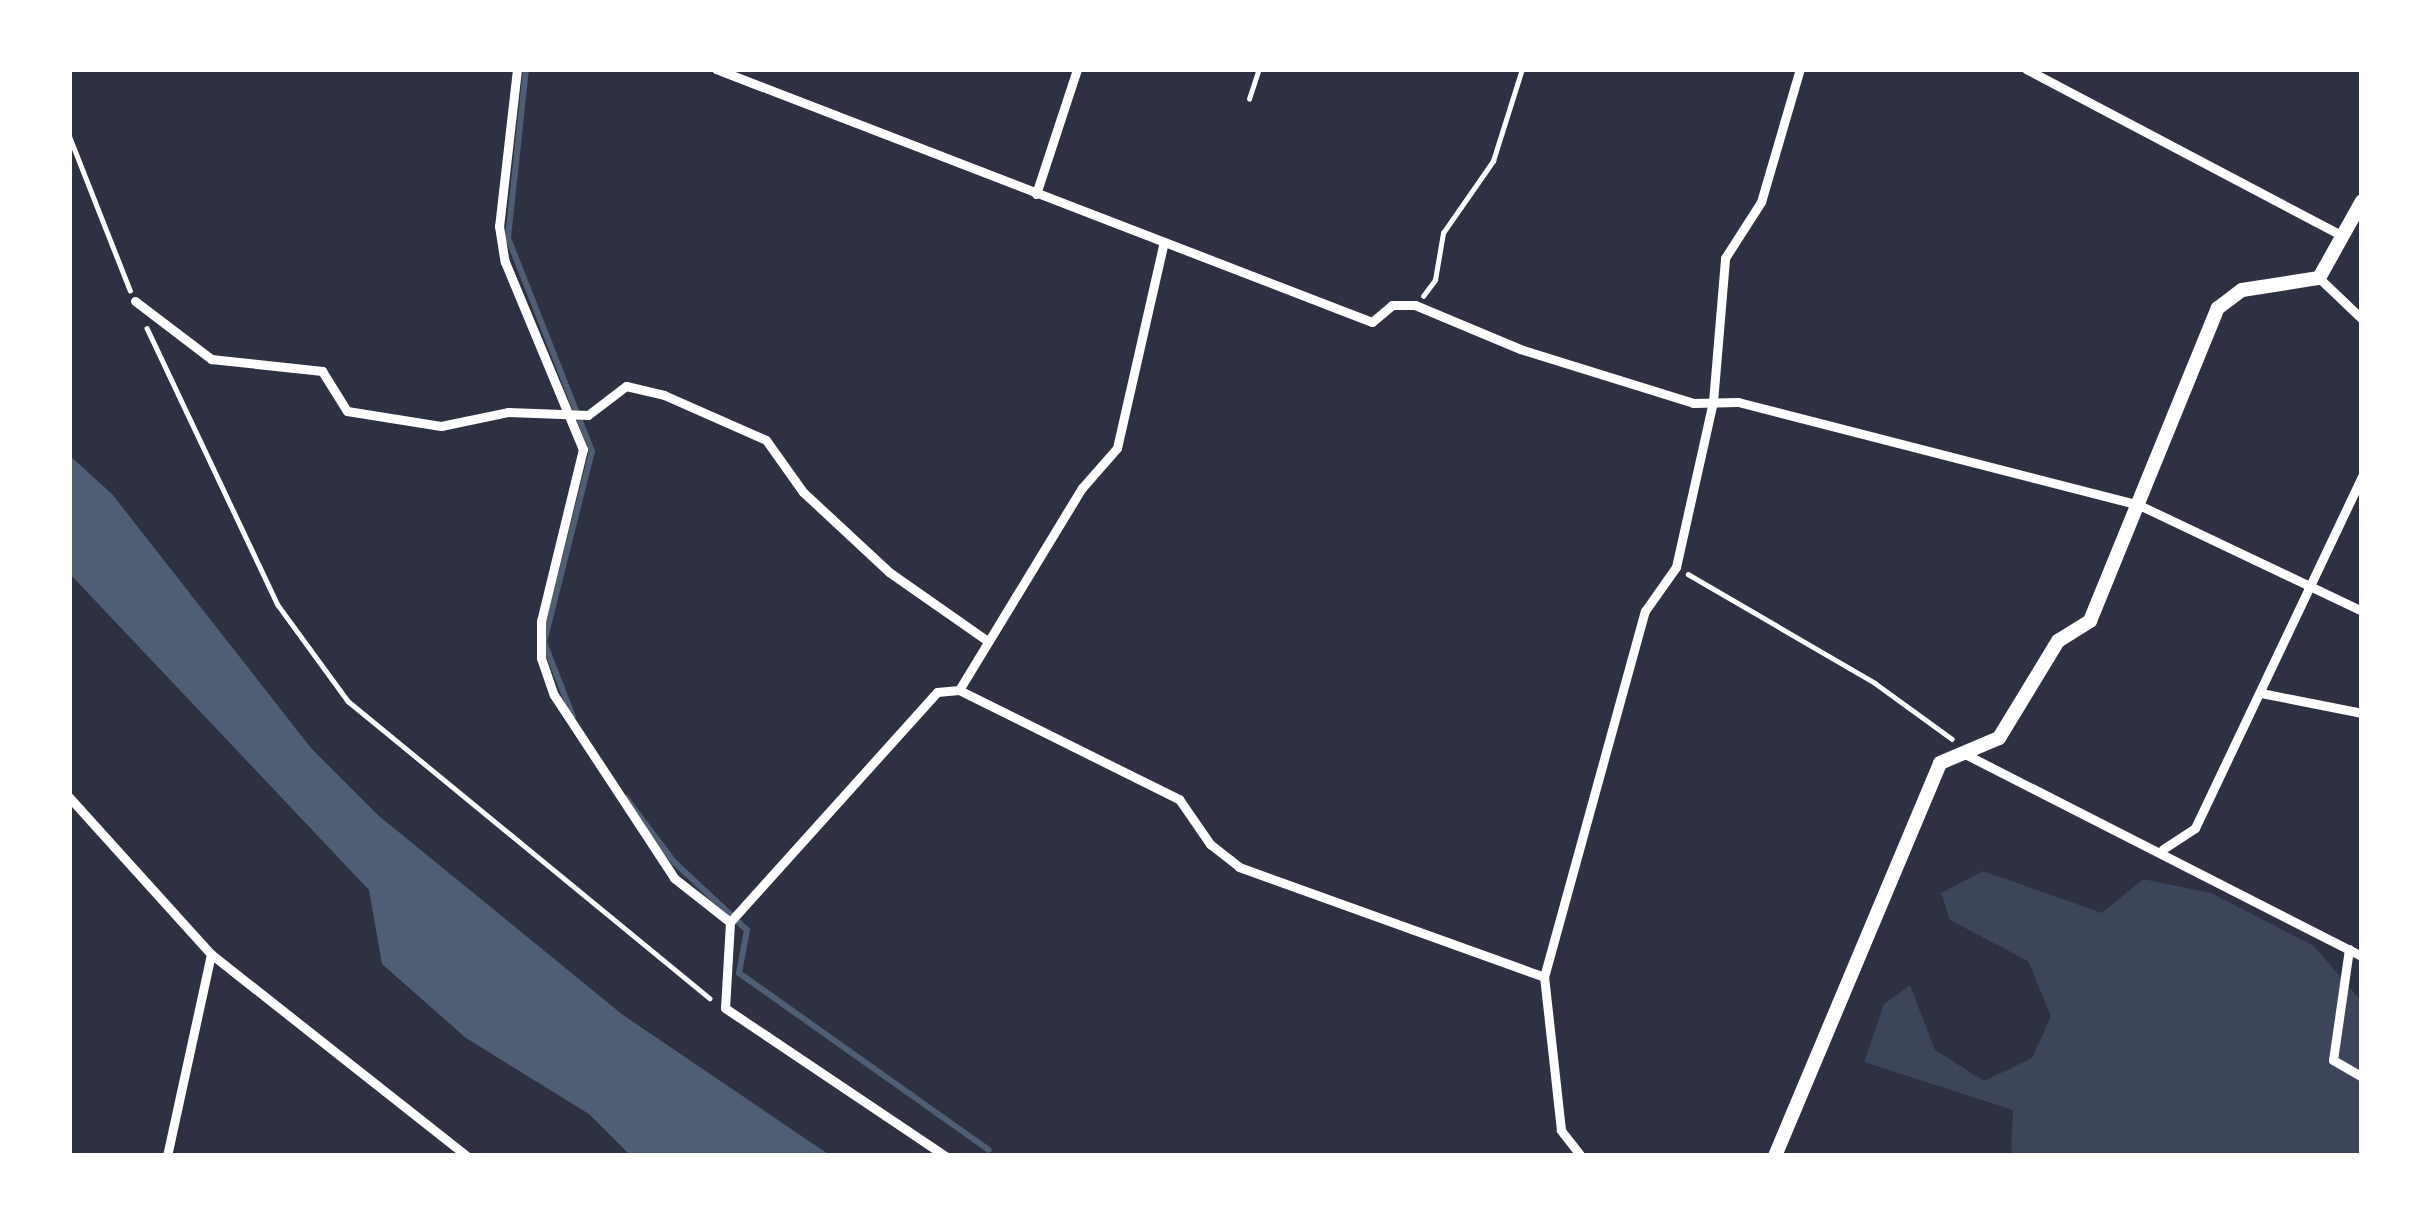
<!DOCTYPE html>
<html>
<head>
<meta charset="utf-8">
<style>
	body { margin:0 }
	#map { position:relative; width:2431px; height:1225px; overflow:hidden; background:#2d3142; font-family:Ubuntu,sans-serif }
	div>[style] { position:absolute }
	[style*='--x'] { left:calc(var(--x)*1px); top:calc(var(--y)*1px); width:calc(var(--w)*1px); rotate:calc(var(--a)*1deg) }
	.green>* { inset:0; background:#3c4559 }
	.water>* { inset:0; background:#4f5d75 }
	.stream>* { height:6px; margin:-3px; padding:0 3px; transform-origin:3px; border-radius:3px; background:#4f5d75 }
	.path>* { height:4.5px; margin:-2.25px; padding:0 2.25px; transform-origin:2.25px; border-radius:2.25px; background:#fff }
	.minor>* { height:9px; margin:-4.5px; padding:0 4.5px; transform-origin:4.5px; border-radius:4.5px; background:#fff }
	.secondary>* { height:14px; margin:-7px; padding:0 7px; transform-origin:7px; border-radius:7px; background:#fff }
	span { translate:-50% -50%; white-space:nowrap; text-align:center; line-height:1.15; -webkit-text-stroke:9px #fff; paint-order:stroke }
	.frame { position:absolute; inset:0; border:72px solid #fff; pointer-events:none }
</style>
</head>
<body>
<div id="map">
	<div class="green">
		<div style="clip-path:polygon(1983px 871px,2102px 913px,2143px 879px,2211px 893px,2314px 946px,2362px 1002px,2362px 1156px,2011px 1156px,2013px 1110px,1864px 1062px,1884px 1004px,1910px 985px,1935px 1050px,1984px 1081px,2032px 1058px,2051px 1016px,2028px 961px,1950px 920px,1941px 893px)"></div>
	</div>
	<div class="water">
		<div style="clip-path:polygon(69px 455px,112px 494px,311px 748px,379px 816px,623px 1015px,831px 1156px,631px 1156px,589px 1114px,466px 1038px,382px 964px,369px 890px,69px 573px)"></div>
	</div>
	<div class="stream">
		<div style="--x:526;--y:69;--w:170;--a:96.1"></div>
		<div style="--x:508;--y:238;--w:229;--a:68.5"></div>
		<div style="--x:592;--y:451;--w:197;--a:104.1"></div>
		<div style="--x:544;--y:642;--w:80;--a:68.9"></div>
		<div style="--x:626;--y:798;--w:80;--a:53.1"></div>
		<div style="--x:674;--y:862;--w:100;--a:43"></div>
		<div style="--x:747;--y:930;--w:44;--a:100.5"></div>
		<div style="--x:739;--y:973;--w:306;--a:35.3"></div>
	</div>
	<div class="path">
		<div style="--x:1249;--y:99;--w:32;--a:-72"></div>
		<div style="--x:69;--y:135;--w:167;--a:68.5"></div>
		<div style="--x:1423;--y:296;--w:20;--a:-53"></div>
		<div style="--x:1435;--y:280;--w:48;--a:-80.3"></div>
		<div style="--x:1443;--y:233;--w:88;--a:-55.2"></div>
		<div style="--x:1493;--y:161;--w:96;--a:-72.5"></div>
		<div style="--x:147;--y:328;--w:306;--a:64.7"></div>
		<div style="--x:278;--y:605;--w:119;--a:53.9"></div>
		<div style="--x:348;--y:701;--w:468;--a:39.4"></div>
		<div style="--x:1688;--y:574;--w:216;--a:30.2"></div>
		<div style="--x:1875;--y:683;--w:95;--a:36"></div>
	</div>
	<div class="minor">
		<div style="--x:517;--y:69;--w:158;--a:96.5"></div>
		<div style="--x:499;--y:226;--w:36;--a:81"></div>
		<div style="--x:505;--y:262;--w:203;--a:67.4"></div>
		<div style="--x:583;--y:449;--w:177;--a:103.7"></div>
		<div style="--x:541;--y:621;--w:37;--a:90"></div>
		<div style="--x:541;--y:658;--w:39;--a:71"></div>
		<div style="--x:554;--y:695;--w:219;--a:56.7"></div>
		<div style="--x:674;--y:878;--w:71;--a:38.2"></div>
		<div style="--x:730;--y:922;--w:86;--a:93.3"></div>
		<div style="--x:725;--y:1008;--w:265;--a:33.9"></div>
		<div style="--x:716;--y:69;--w:703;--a:21.09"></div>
		<div style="--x:1372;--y:322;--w:26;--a:-40"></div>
		<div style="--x:1392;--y:305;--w:23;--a:0"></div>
		<div style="--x:1415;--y:305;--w:114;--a:22.7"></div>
		<div style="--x:1520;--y:349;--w:181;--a:17.3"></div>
		<div style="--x:1693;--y:403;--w:45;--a:-1.3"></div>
		<div style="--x:1738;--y:402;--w:414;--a:14.4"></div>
		<div style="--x:2139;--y:505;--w:247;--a:25.4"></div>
		<div style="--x:2026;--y:69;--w:356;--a:27.8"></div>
		<div style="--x:1036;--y:194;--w:132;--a:-71.8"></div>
		<div style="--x:2319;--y:278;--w:59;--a:43.6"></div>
		<div style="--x:135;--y:301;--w:96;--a:37.3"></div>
		<div style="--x:211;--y:359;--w:112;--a:6.2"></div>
		<div style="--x:322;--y:371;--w:47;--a:58"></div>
		<div style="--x:347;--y:411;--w:95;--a:9.1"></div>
		<div style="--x:441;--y:426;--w:68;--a:-11.8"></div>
		<div style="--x:508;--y:412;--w:80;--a:2.1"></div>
		<div style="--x:588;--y:415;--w:48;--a:-37.3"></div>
		<div style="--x:626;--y:386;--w:39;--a:13"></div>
		<div style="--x:664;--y:395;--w:111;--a:23.8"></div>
		<div style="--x:766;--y:440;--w:64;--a:54.6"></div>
		<div style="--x:803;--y:492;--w:117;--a:42.9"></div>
		<div style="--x:889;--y:572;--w:118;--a:35"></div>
		<div style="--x:959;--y:690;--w:237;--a:-58.7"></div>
		<div style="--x:1082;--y:488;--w:53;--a:-48.8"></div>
		<div style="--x:1117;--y:448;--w:208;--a:-77.2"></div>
		<div style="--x:2261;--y:693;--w:103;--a:11.2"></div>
		<div style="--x:1961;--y:752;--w:450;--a:27"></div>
		<div style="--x:69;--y:797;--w:212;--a:47.9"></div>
		<div style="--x:211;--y:954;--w:326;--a:38.3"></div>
		<div style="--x:2163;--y:849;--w:38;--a:-33"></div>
		<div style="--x:2195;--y:828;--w:390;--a:-64.6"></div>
		<div style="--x:730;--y:922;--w:309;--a:-48"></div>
		<div style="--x:937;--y:692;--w:22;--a:-5"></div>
		<div style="--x:959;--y:690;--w:246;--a:26.4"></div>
		<div style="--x:1179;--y:799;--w:55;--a:55.4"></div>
		<div style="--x:1210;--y:844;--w:37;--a:38"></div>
		<div style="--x:1239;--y:867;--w:324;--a:19.8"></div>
		<div style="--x:2349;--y:949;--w:112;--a:98.2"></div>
		<div style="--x:2333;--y:1060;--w:34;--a:30"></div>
		<div style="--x:167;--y:1156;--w:207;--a:-77.7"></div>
		<div style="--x:1581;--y:1156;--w:33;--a:-128"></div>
		<div style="--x:1561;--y:1130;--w:154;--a:-96.3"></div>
		<div style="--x:1544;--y:977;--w:380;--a:-74.6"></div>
		<div style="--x:1645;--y:611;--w:54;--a:-54.8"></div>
		<div style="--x:1676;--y:567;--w:169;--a:-77.4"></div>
		<div style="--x:1713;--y:402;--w:144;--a:-85.2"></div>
		<div style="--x:1725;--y:258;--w:67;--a:-57.3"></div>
		<div style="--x:1761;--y:202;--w:139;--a:-73.7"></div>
	</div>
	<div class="secondary">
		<div style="--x:1775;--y:1156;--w:426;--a:-67.2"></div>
		<div style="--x:1940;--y:763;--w:64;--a:-23"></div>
		<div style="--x:1999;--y:738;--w:114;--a:-58.7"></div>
		<div style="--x:2058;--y:641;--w:38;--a:-32"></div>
		<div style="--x:2090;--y:621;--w:338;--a:-67.8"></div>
		<div style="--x:2218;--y:308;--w:30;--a:-37"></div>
		<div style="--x:2242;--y:290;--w:78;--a:-8.9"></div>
		<div style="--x:2319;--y:278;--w:88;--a:-60.8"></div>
	</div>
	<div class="frame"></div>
</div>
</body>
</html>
